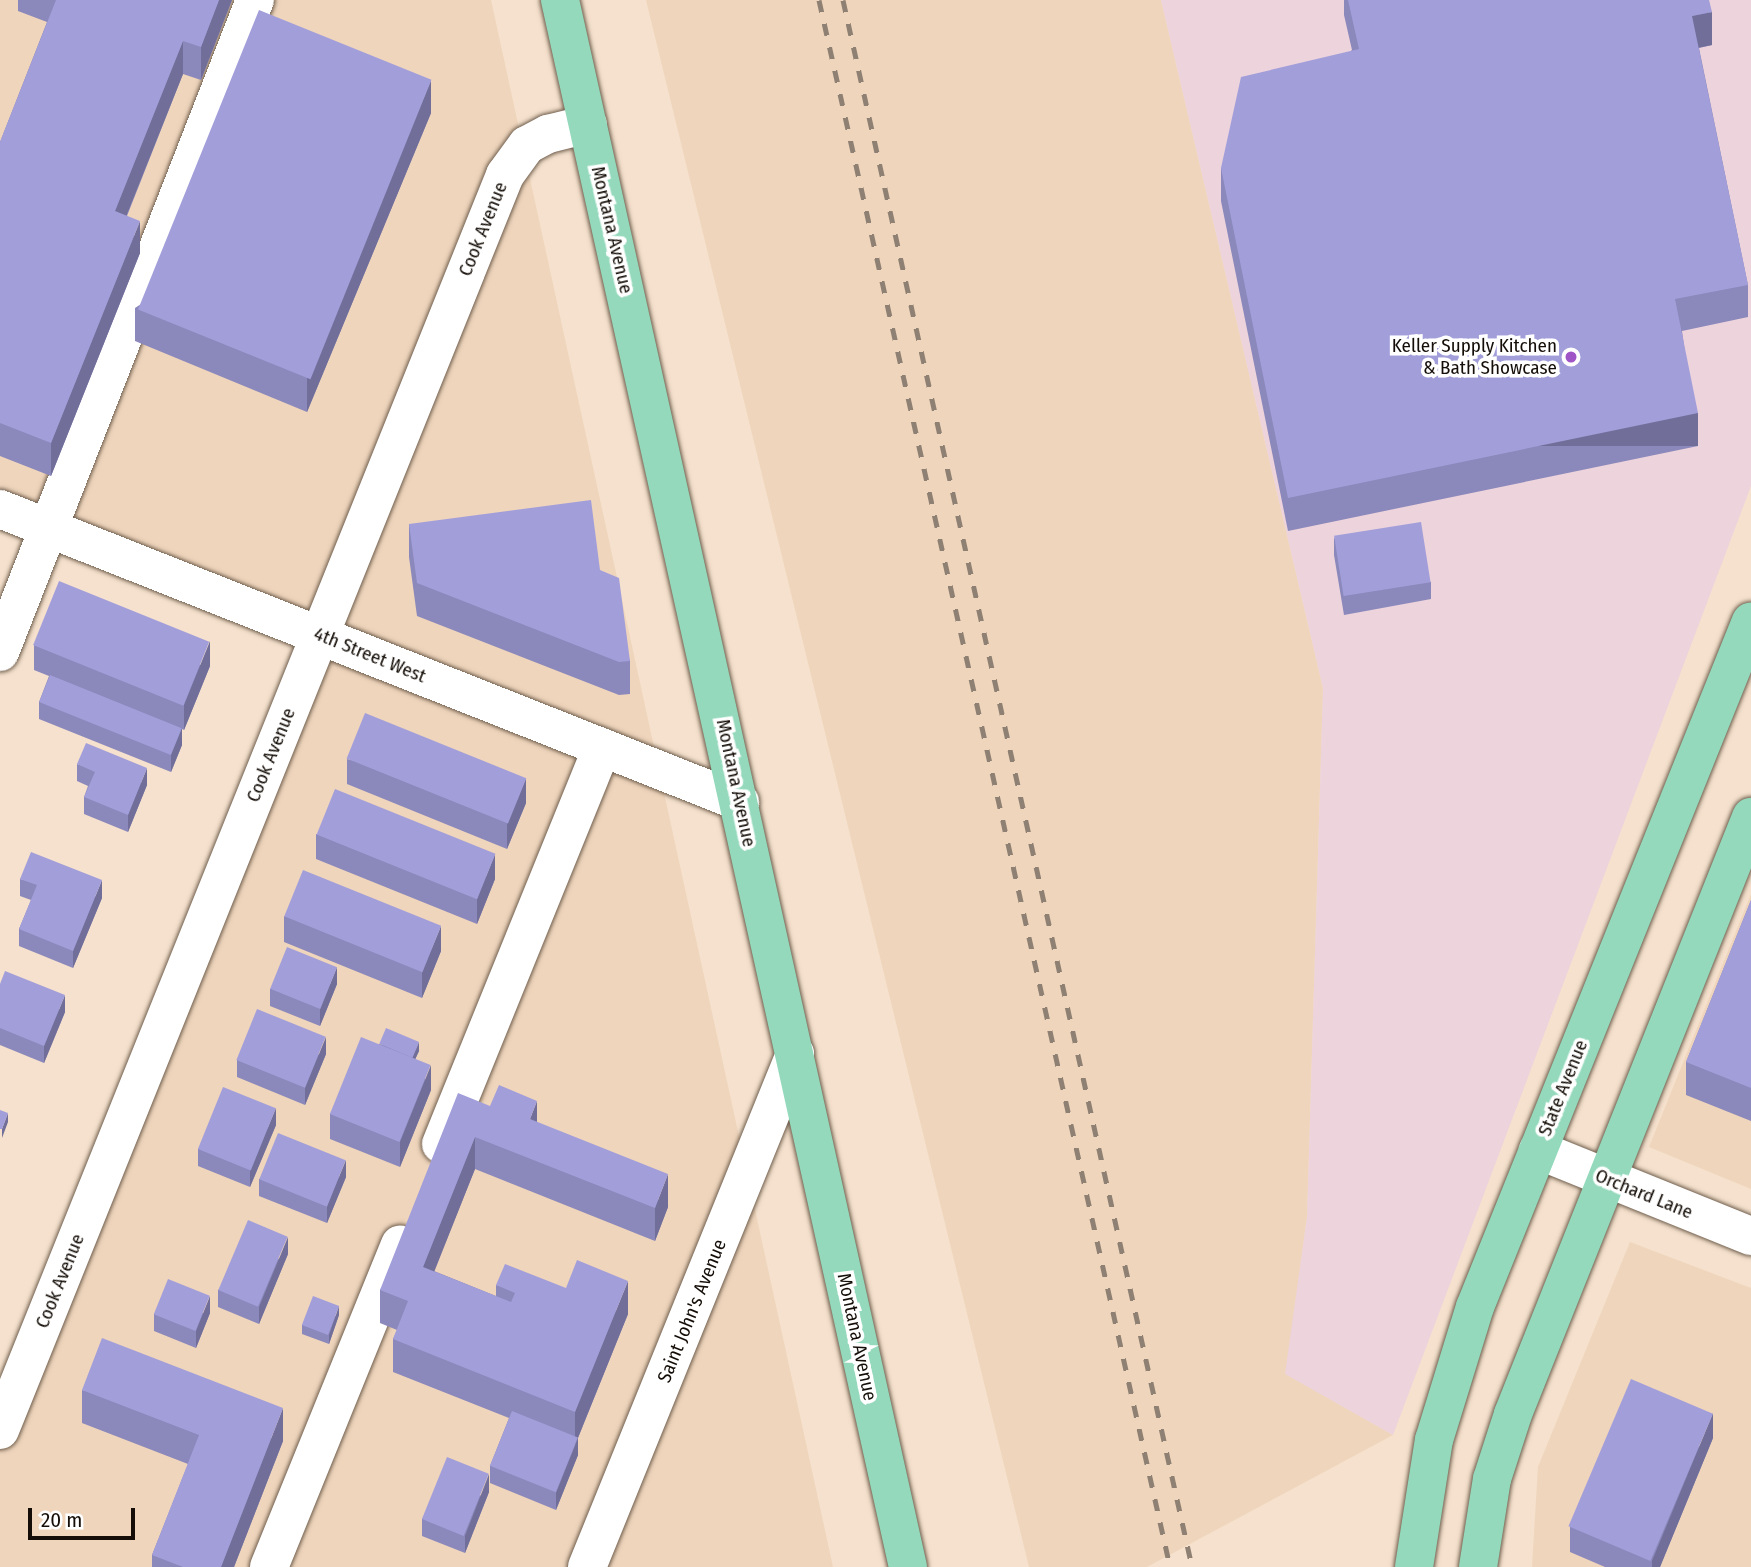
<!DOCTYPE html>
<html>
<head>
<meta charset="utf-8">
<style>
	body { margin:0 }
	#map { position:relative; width:1751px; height:1567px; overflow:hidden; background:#f5e1cd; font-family:"Fira Sans Condensed",sans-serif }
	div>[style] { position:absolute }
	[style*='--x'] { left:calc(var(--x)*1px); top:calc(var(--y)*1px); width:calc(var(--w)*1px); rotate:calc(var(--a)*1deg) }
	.built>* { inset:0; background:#efd5bc }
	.industrial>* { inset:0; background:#ecd3dc }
	.roads { filter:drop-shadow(0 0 2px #6f5e4d) drop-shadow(0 0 2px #6f5e4d) }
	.minor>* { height:38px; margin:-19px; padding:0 19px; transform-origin:19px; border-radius:19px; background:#fff }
	.major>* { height:38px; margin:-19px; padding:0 19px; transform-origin:19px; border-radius:19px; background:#94d9bc }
	.rail>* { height:5px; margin-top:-2.5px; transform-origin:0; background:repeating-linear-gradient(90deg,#8e8072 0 12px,transparent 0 24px) }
	.wall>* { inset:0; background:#8b88bb }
	.shaded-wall>* { inset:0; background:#716f99; transform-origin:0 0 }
	.building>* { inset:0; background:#a29eda; transform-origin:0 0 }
	.dots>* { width:19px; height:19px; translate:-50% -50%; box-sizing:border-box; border:4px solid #fff; border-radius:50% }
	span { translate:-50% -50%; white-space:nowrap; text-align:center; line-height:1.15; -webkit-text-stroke:7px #fff; paint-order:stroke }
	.street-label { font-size:19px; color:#150e08 }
	.poi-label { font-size:19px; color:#150e08 }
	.right { translate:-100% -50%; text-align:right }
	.scale { position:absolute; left:28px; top:1508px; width:107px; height:32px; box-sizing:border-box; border:4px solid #150e08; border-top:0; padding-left:9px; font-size:21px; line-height:24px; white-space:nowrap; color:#150e08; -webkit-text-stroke:5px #fff; paint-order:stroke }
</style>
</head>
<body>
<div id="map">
	<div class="built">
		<div style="clip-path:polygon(0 0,491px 0,833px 1567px,0 1567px,0 1430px,319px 635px,0 509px)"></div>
		<div style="clip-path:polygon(646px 0,1161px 0,1323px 688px,1307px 1217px,1286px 1374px,1393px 1435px,1147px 1567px,1029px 1567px)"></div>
		<div style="clip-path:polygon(1751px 894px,1751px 1189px,1649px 1147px)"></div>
		<div style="clip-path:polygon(1630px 1242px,1751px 1288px,1751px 1567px,1532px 1567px,1538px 1467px)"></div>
	</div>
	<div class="industrial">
		<div style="clip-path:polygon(1161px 0,1751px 0,1751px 486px,1393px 1435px,1285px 1374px,1307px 1217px,1323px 688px)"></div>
	</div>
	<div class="roads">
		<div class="minor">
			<div style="--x:0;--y:509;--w:796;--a:21.6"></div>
			<div style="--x:0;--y:652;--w:700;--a:-68.64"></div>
			<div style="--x:441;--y:1144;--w:428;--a:-67.9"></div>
			<div style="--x:1538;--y:1150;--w:230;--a:22"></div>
			<div style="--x:0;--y:1430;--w:1353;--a:-68.08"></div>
			<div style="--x:505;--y:175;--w:37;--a:-54"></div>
			<div style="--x:527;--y:145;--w:24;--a:-28"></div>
			<div style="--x:548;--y:134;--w:41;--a:-14"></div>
			<div style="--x:269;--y:1567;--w:348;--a:-67.9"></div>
			<div style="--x:587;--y:1567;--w:554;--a:-67.93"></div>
		</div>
		<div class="major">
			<div style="--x:560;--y:0;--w:1605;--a:77.48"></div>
			<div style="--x:1414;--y:1567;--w:129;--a:-81.1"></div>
			<div style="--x:1434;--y:1440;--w:139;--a:-72.9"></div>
			<div style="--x:1475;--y:1307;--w:739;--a:-68.08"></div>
			<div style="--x:1478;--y:1567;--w:89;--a:-81"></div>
			<div style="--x:1492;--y:1479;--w:68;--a:-72.1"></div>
			<div style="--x:1513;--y:1414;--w:643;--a:-68.26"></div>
		</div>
	</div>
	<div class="rail">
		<div style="--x:819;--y:0;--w:1606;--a:77.37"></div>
		<div style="--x:843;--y:0;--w:1605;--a:77.44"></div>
	</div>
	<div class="wall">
		<div style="clip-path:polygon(18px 0,232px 0,201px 80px,183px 74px,127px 216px,140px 253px,51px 476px,0 456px,0 142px,47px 22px,18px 11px)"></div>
		<div style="clip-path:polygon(1344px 0,1709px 0,1712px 45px,1699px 48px,1748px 285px,1748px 317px,1682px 331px,1698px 446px,1288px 531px,1221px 201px,1221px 168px,1352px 50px,1344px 15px)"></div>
		<div style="clip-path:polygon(431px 113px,307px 412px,135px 341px,135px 308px)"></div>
		<div style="clip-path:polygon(409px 524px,600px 570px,630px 661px,630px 694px,619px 695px,417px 616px,409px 557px)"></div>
		<div style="clip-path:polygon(1334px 538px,1431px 582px,1431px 599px,1344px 615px,1334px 555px)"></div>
		<div style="clip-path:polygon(34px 645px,210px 666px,184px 730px,182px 729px,182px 745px,171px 772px,39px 719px,39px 702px,49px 676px,34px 670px)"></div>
		<div style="clip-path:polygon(347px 759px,526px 803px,507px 849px,347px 784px)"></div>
		<div style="clip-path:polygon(77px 764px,147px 785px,128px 832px,84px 814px,84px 797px,88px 786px,77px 781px)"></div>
		<div style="clip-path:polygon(316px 834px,495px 879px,477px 924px,316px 859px)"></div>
		<div style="clip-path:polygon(20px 879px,102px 898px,73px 968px,19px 946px,19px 929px,31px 900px,20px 896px)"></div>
		<div style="clip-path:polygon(1751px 900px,1751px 1121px,1686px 1095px,1686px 1062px)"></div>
		<div style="clip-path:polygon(284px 916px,441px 951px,422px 998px,284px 942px)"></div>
		<div style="clip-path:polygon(0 984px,65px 1012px,44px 1063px,0 1045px)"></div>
		<div style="clip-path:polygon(337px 984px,320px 1026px,270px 1006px,270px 989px)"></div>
		<div style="clip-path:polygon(379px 1044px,419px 1051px,415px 1059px,431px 1090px,400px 1167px,330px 1139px,330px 1114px)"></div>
		<div style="clip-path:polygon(326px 1054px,305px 1105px,237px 1077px,237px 1060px)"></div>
		<div style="clip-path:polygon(490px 1106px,537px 1122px,668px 1207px,655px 1241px,475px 1169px,434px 1271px,496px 1296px,496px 1285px,628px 1314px,578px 1438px,578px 1455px,556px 1510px,490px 1483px,490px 1466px,509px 1418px,393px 1372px,393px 1339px,397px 1330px,380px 1323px,380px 1290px)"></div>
		<div style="clip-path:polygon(276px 1125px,250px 1187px,198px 1166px,198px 1149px)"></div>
		<div style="clip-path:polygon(346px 1177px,327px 1223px,259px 1196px,259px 1179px)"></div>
		<div style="clip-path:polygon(288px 1254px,259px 1324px,218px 1307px,218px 1290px)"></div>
		<div style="clip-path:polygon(210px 1313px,196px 1348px,154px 1331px,154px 1314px)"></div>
		<div style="clip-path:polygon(339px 1315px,329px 1344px,302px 1334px,302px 1325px)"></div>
		<div style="clip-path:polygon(82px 1390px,283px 1441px,234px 1567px,152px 1567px,152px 1555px,188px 1464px,82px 1423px)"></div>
		<div style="clip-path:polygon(1713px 1438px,1660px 1567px,1605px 1567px,1570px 1552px,1570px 1527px)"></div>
		<div style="clip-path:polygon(489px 1492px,465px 1553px,422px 1536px,422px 1519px)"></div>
	</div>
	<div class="shaded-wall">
		<div style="clip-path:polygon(219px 0,232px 0,201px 80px,201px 47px)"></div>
		<div style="clip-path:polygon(1712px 12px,1712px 45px,1692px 49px,1692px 16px)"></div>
		<div style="clip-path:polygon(183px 41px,183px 74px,115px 244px,115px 211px)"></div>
		<div style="clip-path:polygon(431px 80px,431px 113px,307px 412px,307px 379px)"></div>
		<div style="clip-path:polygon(140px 221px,140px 253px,51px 476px,51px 443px)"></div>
		<div style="left:1698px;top:413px;width:33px;height:419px;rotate:90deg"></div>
		<div style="clip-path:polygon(210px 641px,210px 666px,184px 730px,184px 705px)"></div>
		<div style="clip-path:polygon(182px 728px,182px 745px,171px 772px,171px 755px)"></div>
		<div style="clip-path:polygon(147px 768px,147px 785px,128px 832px,128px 815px)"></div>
		<div style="clip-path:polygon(526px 778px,526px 803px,507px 849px,507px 824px)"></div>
		<div style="clip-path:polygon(495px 854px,495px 879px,477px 924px,477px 899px)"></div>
		<div style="clip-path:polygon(102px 880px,102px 898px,73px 968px,73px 951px)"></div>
		<div style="clip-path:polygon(441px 926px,441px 951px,422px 998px,422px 972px)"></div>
		<div style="clip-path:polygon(337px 967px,337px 984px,320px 1026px,320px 1009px)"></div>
		<div style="clip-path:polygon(65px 995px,65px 1012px,44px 1063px,44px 1046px)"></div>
		<div style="clip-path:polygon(326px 1037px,326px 1054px,305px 1105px,305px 1088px)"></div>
		<div style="clip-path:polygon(419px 1042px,419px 1051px,409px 1073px,409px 1064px)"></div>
		<div style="clip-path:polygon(431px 1065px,431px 1090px,400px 1167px,400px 1142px)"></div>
		<div style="clip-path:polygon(537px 1101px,537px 1134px,530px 1119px)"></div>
		<div style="clip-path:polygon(276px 1108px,276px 1125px,250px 1187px,250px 1170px)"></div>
		<div style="clip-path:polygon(8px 1113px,8px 1122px,2px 1138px,2px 1129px)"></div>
		<div style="clip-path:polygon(475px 1137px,475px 1169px,423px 1300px,423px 1267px)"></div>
		<div style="clip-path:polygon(346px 1160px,346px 1177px,327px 1223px,327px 1206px)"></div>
		<div style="clip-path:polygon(668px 1174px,668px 1207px,655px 1241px,655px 1208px)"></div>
		<div style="clip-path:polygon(288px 1237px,288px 1254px,259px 1324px,259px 1307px)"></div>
		<div style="clip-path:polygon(628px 1281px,628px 1314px,575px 1445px,575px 1412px)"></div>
		<div style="clip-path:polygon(210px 1296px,210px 1313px,196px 1348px,196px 1331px)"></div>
		<div style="clip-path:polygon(339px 1306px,339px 1315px,329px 1344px,329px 1335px)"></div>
		<div style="clip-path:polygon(283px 1408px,283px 1441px,234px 1567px,221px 1567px)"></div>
		<div style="clip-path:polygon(1713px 1413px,1713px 1438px,1660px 1567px,1652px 1567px,1652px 1561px)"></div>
		<div style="clip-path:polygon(578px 1438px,578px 1455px,556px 1510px,556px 1493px)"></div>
		<div style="clip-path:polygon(489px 1474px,489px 1492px,465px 1553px,465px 1536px)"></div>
	</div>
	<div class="building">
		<div style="clip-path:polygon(56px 0,219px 0,201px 47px,183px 41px,115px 211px,140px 221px,51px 443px,0 423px,0 142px)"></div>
		<div style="clip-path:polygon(1348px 0,1709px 0,1712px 12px,1692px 16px,1748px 285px,1675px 299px,1698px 413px,1288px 498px,1221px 168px,1241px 77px,1359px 49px)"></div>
		<div style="left:259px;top:10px;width:186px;height:323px;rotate:22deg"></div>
		<div style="clip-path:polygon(591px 500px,600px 570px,619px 578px,630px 661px,619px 662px,417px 583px,409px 524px)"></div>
		<div style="left:1421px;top:522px;width:61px;height:88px;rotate:81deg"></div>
		<div style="left:59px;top:581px;width:162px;height:69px;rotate:22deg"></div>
		<div style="left:50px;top:675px;width:142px;height:29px;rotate:22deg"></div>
		<div style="left:365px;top:713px;width:174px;height:49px;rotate:22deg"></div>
		<div style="clip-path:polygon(86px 743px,147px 768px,128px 815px,84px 797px,95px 772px,77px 764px)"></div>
		<div style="left:335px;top:789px;width:173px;height:49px;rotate:22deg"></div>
		<div style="clip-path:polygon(31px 852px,102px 880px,73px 951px,19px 929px,37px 885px,20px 879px)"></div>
		<div style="left:303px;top:870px;width:149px;height:50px;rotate:22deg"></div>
		<div style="clip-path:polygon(1751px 900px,1751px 1088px,1686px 1062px)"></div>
		<div style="left:287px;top:947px;width:54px;height:45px;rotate:22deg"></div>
		<div style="clip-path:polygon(5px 971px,65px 995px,44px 1046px,0 1028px,0 984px)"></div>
		<div style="left:257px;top:1009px;width:74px;height:55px;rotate:22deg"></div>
		<div style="left:386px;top:1028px;width:36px;height:17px;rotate:23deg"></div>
		<div style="left:361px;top:1037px;width:75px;height:83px;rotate:22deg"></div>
		<div style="clip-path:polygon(499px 1085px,537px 1101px,530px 1119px,668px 1174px,655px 1208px,475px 1137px,423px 1267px,511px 1302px,515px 1293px,496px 1285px,505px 1264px,566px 1288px,577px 1260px,628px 1281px,575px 1412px,393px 1339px,408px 1301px,380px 1290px,458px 1093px,490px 1106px)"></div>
		<div style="left:223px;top:1087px;width:57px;height:67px;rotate:22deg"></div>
		<div style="clip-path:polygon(0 1110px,8px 1113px,2px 1129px,0 1129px)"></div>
		<div style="left:278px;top:1133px;width:73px;height:50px;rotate:22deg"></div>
		<div style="left:248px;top:1220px;width:43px;height:76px;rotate:23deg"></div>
		<div style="left:168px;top:1279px;width:45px;height:38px;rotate:22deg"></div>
		<div style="left:313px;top:1296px;width:28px;height:31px;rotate:21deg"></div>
		<div style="clip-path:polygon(102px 1338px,283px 1408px,221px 1567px,183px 1567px,152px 1555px,199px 1435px,82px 1390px)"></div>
		<div style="left:1631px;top:1379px;width:89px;height:160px;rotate:23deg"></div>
		<div style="left:512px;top:1411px;width:71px;height:59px;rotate:22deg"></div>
		<div style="left:447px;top:1457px;width:45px;height:67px;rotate:22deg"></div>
	</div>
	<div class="dots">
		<div style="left:1571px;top:357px;background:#a055c7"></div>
	</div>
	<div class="street-label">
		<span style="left:483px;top:229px;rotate:-68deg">Cook Avenue</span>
		<span style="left:612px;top:230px;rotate:77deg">Montana Avenue</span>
		<span style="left:370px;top:655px;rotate:22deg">4th Street West</span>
		<span style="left:271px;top:755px;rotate:-68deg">Cook Avenue</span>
		<span style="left:736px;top:783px;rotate:78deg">Montana Avenue</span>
		<span style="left:1563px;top:1088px;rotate:-68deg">State Avenue</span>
		<span style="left:1644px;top:1194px;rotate:22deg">Orchard Lane</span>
		<span style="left:60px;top:1281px;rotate:-68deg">Cook Avenue</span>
		<span style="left:692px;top:1311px;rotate:-68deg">Saint John's Avenue</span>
		<span style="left:857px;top:1337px;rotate:78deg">Montana Avenue</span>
	</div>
	<div class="poi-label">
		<span class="right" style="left:1557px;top:357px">Keller Supply Kitchen<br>&amp; Bath Showcase</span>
	</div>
	<div class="scale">20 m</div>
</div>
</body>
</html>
